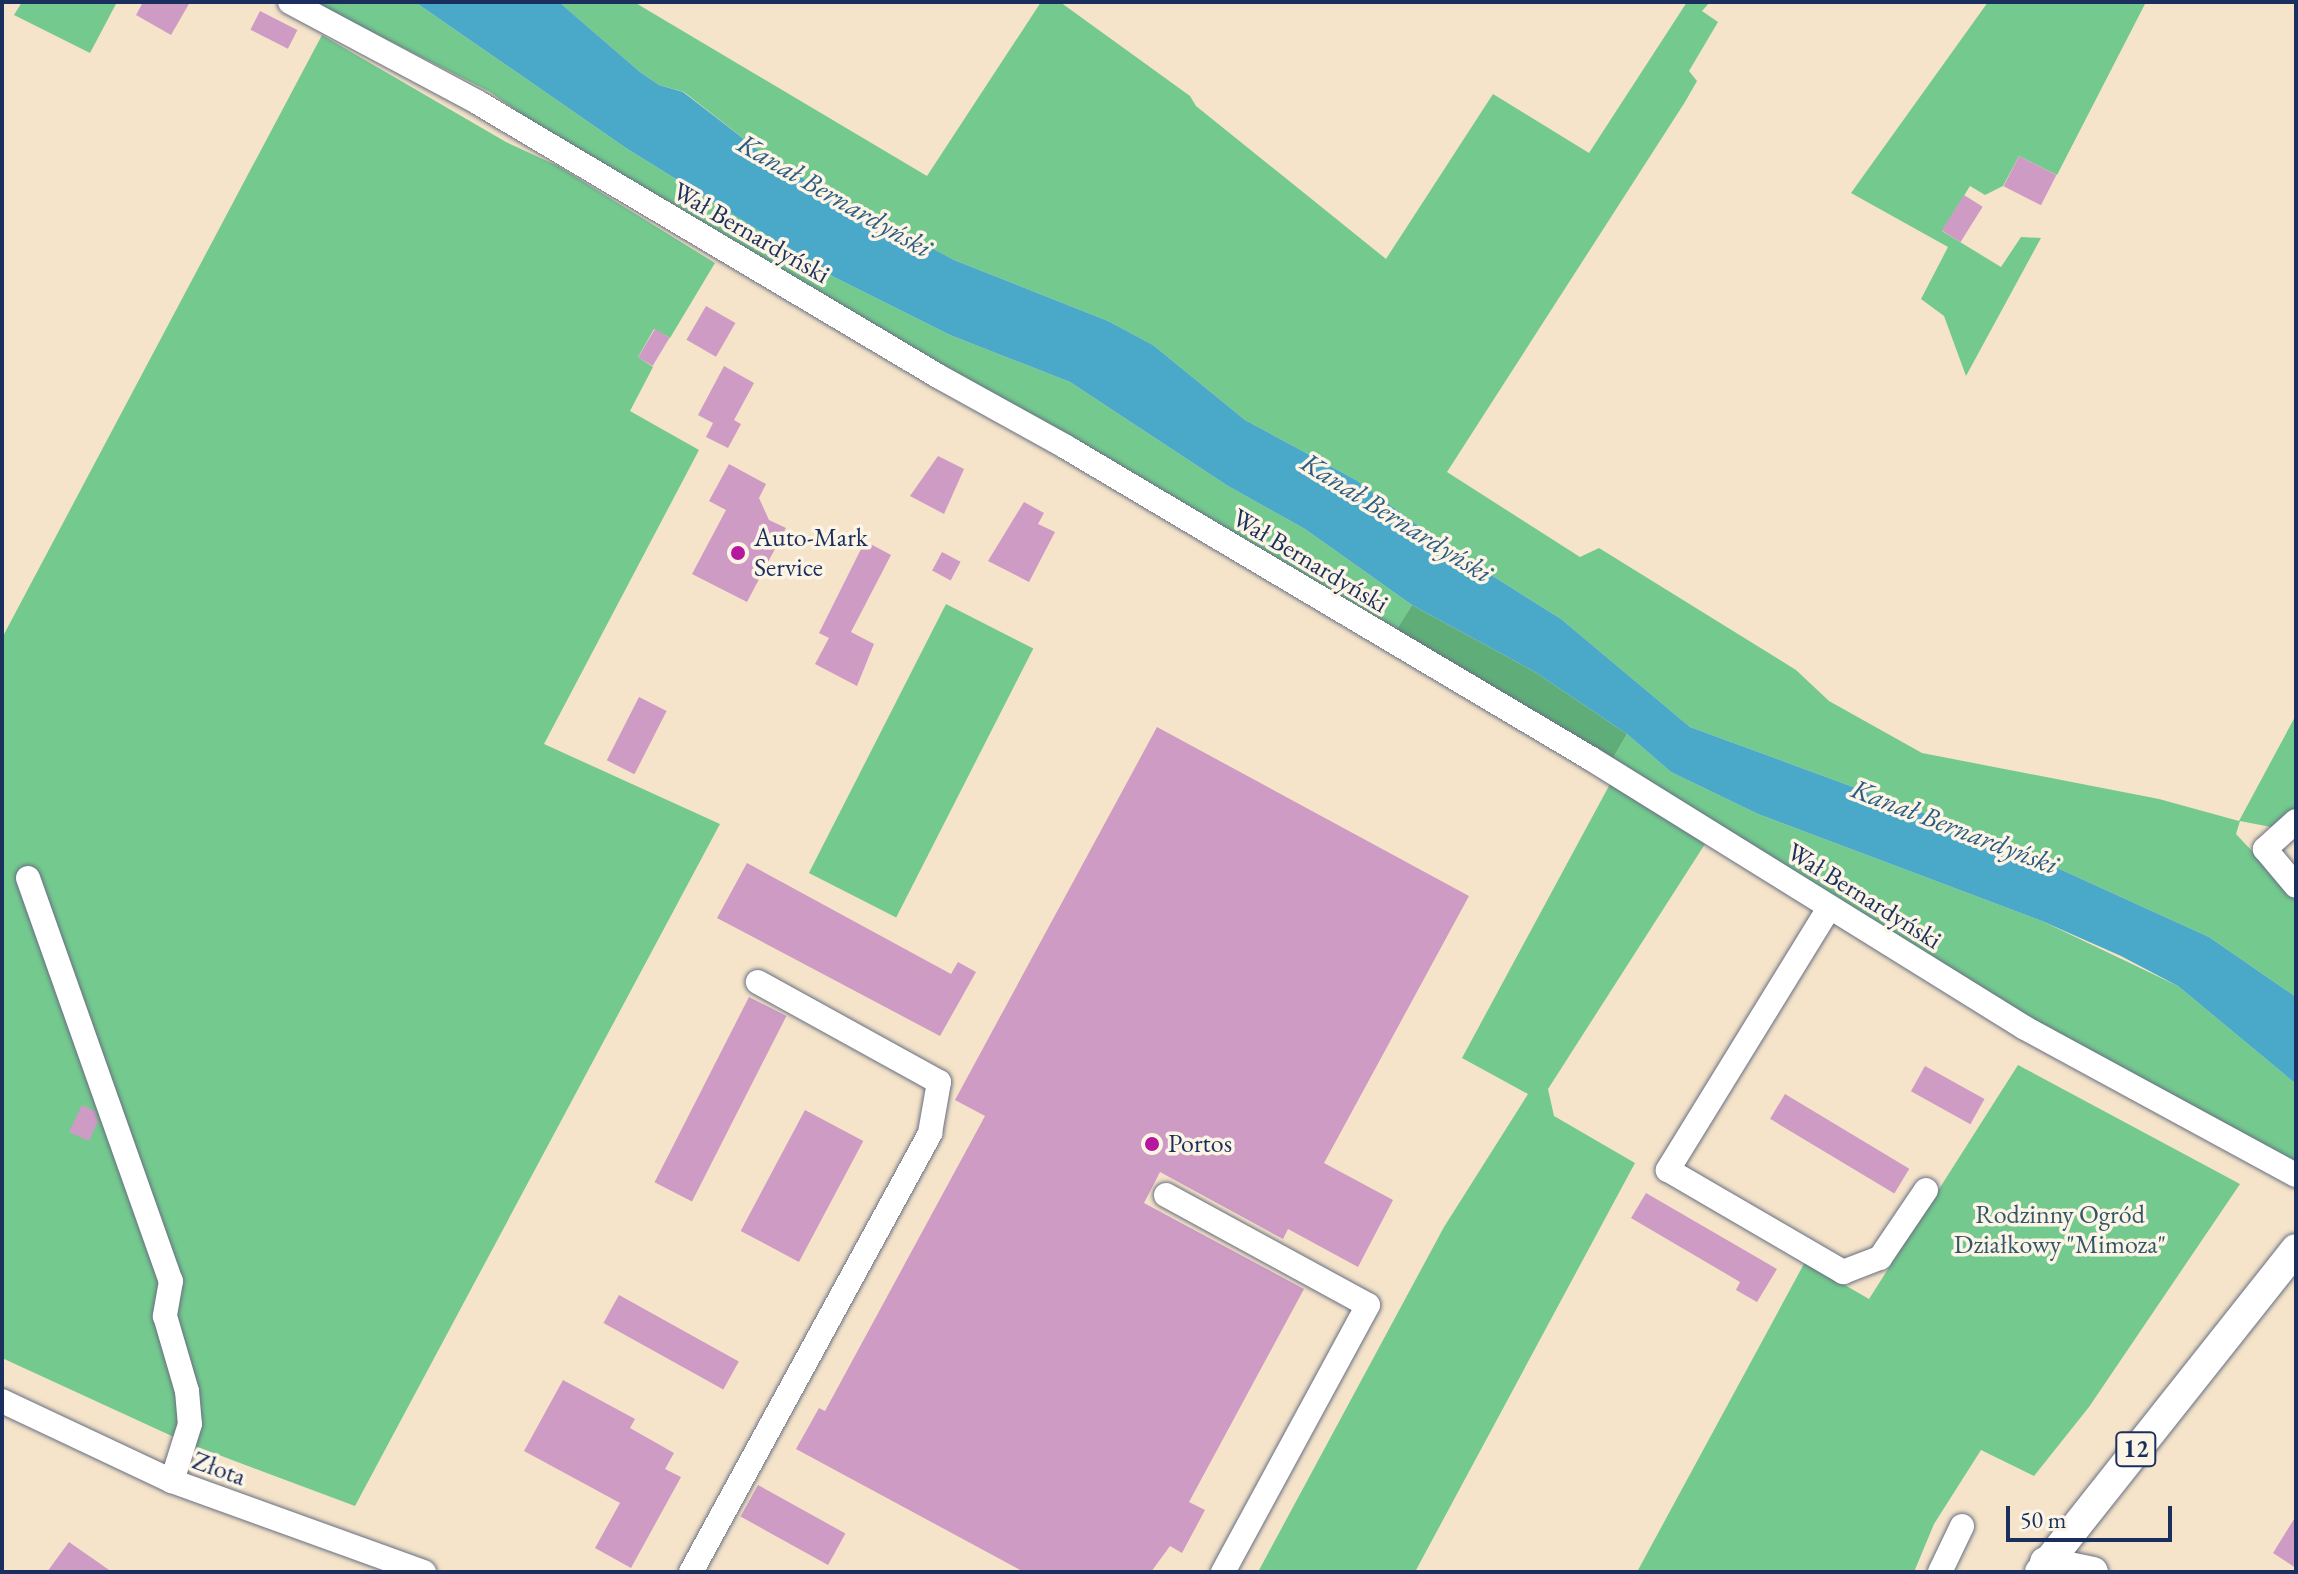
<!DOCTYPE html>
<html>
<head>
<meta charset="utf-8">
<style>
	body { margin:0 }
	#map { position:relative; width:2298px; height:1574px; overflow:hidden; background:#f5e4c9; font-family:"EB Garamond",serif }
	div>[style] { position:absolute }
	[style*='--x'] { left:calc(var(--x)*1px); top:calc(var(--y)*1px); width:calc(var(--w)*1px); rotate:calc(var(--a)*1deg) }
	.green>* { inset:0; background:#74ca8e; transform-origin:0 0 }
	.forest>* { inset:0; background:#5fae79 }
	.water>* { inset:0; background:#4aa9c9 }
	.building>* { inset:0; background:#ce9bc4; transform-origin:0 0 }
	.roads { filter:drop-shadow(0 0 2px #676e83) drop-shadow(0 0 2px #676e83) }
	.minor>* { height:24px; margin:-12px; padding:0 12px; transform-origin:12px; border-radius:12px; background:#fff }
	.major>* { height:30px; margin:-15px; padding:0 15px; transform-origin:15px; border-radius:15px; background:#fff }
	.dots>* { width:22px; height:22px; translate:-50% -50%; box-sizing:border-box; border:4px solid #fcf5e5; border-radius:50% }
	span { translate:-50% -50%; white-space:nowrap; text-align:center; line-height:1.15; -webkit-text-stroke:7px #fcf5e5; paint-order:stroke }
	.shield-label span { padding:2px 6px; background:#fcf5e5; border:2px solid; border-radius:6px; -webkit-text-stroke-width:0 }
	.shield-label { font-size:24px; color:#1b2f5e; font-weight:700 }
	.street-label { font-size:26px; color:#1b2f5e }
	.poi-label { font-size:26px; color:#1b2f5e }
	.left { translate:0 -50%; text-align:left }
	.park-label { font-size:26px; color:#31566a }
	.water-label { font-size:28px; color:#2b5a83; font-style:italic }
	.frame { position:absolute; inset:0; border:4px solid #1b2f5e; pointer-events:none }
	.scale { position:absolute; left:2006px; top:1506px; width:166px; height:36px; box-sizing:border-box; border:4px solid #1b2f5e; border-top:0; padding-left:10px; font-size:24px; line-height:28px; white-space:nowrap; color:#1b2f5e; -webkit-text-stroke:6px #fcf5e5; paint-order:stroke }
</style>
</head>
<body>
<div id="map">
	<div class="green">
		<div style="clip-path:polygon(22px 2px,117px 2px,90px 53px,14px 15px)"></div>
		<div style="clip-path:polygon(313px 2px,415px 2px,626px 148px,832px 276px,950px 335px,1070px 382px,1228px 486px,1305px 529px,1412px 605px,1395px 632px,545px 131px,490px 92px)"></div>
		<div style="clip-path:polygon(559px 2px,634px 2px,927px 176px,1041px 2px,1060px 2px,1190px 96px,1196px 106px,1386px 259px,1493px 94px,1589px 153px,1687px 2px,1710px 2px,1702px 11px,1718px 22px,1689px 71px,1697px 81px,1685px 102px,1447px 472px,1580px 557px,1599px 548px,1796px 670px,1829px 701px,1922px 753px,2159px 799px,2239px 821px,2296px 715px,2296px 808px,2271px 827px,2240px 821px,2236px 834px,2296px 898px,2296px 997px,2209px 937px,1989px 837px,1690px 727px,1561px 619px,1453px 551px,1356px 480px,1245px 420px,1153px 345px,1108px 321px,954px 260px,775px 163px,684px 92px,659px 85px,640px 72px)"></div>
		<div style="clip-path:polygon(1988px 2px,2146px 2px,2057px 175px,2019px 156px,2003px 186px,1985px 195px,1970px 186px,1942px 231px,2001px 267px,2021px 237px,2041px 238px,1966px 376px,1944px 316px,1921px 299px,1948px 247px,1851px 193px)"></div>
		<div style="clip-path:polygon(322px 35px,506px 142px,558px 166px,715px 263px,670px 338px,654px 329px,638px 357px,653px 367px,630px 411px,699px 450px,544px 744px,720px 824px,355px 1506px,187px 1443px,2px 1358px,2px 638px)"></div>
		<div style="left:946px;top:604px;width:98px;height:302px;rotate:27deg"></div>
		<div style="clip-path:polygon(1627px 734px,1671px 772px,1758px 814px,2042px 921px,2178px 986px,2296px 1084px,2296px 1163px,2001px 1002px,1613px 758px)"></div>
		<div style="clip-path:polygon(1610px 784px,1705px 844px,1548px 1089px,1554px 1116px,1635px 1163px,1415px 1572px,1258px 1572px,1444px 1227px,1528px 1094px,1462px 1058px)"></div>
		<div style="clip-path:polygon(2018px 1065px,2240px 1184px,2089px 1407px,2034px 1476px,1981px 1450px,1934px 1524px,1914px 1572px,1637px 1572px,1805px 1262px,1869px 1299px)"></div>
	</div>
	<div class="forest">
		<div style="clip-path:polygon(1412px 605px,1535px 672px,1627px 734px,1613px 758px,1395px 632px)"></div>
	</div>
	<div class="water">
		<div style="clip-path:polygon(415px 2px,559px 2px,640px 72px,659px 85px,683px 92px,775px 163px,954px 260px,1108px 321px,1153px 345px,1245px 420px,1356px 480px,1453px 551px,1561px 619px,1690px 727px,1989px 837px,2209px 937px,2296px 997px,2296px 1084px,2178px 986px,2121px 956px,2042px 921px,1758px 814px,1671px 772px,1627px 734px,1535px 672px,1412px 605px,1305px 529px,1228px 486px,1070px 382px,950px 335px,832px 276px,626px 148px)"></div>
	</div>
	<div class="building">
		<div style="clip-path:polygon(143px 2px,190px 2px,171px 35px,136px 15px)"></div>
		<div style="left:260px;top:11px;width:42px;height:21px;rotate:27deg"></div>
		<div style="left:2019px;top:156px;width:42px;height:34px;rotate:27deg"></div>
		<div style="left:1964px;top:195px;width:22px;height:42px;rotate:32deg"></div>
		<div style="left:706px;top:306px;width:34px;height:39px;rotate:30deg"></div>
		<div style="left:655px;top:329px;width:17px;height:33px;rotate:31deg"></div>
		<div style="clip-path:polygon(724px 366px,754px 383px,734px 420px,741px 424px,728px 448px,706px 437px,713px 423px,698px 415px)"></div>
		<div style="clip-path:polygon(938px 456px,964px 469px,944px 514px,910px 496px)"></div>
		<div style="clip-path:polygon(729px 464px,766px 484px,759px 498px,769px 520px,786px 528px,747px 602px,692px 574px,726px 510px,709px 501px)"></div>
		<div style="clip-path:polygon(1024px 502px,1044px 513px,1038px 524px,1055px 532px,1029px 582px,988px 561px)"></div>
		<div style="clip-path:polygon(865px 541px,891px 555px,851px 632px,874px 644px,857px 686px,815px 664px,829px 638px,819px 633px)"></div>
		<div style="left:942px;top:552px;width:21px;height:21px;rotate:28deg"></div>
		<div style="left:639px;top:697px;width:31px;height:71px;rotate:27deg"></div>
		<div style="clip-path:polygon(1157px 727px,1469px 896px,1324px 1163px,1393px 1200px,1358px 1267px,1288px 1229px,1283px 1239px,1160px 1172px,1144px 1203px,1304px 1289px,1189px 1502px,1205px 1510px,1182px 1553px,1170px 1546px,1151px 1572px,1024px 1572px,796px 1449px,819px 1408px,825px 1411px,985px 1116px,955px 1100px)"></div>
		<div style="clip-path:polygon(747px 863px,951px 974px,958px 962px,976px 972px,940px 1036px,717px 918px)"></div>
		<div style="left:749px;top:997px;width:42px;height:208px;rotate:27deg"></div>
		<div style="left:1925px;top:1066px;width:68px;height:29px;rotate:29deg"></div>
		<div style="left:1785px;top:1094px;width:145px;height:29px;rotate:31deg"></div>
		<div style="clip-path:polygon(82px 1105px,95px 1111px,98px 1121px,89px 1141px,69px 1132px)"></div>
		<div style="left:805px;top:1110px;width:66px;height:137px;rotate:28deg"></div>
		<div style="clip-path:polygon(1646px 1193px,1777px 1269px,1757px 1302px,1736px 1290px,1740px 1282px,1631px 1218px)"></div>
		<div style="left:619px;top:1295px;width:137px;height:32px;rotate:29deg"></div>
		<div style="clip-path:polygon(563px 1380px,635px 1419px,630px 1428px,674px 1453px,665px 1469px,681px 1477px,631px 1568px,595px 1548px,620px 1503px,524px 1451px)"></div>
		<div style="left:758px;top:1485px;width:100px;height:36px;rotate:29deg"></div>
		<div style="clip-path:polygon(2296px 1516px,2296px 1568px,2273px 1553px)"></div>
		<div style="clip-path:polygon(69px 1542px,112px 1572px,47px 1572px)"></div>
	</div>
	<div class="roads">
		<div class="minor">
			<div style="--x:290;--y:2;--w:212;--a:28.1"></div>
			<div style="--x:477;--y:102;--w:536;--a:30.73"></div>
			<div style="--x:938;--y:376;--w:146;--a:29"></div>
			<div style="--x:1066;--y:447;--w:609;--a:30.69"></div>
			<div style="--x:1590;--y:758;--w:512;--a:31.83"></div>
			<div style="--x:2025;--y:1028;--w:308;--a:28.5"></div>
			<div style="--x:2296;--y:821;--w:42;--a:137.9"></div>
			<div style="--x:2265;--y:849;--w:48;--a:50"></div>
			<div style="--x:28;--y:878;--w:428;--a:70.5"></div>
			<div style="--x:171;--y:1281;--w:36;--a:100"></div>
			<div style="--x:165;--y:1316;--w:78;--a:73.7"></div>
			<div style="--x:187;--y:1391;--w:33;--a:85"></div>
			<div style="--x:190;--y:1424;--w:60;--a:107.5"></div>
			<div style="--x:1829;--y:908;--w:308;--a:121.6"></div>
			<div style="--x:1668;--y:1170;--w:203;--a:30.2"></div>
			<div style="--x:1843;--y:1272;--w:40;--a:-21"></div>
			<div style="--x:1880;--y:1258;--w:82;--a:-55.9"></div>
			<div style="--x:1166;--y:1195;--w:230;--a:28.6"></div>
			<div style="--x:1368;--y:1305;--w:304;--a:118.5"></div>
			<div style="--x:2;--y:1401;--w:188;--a:25.2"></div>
			<div style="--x:172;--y:1481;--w:268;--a:19.9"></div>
			<div style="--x:691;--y:1572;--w:500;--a:-61.4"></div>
			<div style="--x:930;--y:1133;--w:52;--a:-80"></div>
			<div style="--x:939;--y:1082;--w:207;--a:-151.1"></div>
			<div style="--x:1940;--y:1572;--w:51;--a:-64.4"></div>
		</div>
		<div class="major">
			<div style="--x:2045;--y:1562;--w:49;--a:11.8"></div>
			<div style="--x:2040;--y:1572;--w:412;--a:-51.6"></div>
		</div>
	</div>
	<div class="dots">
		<div style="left:738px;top:553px;background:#b5179e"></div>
		<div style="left:1152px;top:1144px;background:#b5179e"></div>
	</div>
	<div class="shield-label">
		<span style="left:2136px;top:1449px">12</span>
	</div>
	<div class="street-label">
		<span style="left:751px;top:233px;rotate:30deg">Wał Bernardyński</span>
		<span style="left:1310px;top:561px;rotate:31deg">Wał Bernardyński</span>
		<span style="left:1864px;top:896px;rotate:32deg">Wał Bernardyński</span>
		<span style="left:219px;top:1469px;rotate:20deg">Złota</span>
	</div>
	<div class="poi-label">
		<span class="left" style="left:754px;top:553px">Auto-Mark<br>Service</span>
		<span class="left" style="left:1168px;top:1144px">Portos</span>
	</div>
	<div class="park-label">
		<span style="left:2060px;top:1230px">Rodzinny Ogród<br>Działkowy "Mimoza"</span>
	</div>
	<div class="water-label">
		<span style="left:835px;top:195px;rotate:30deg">Kanał Bernardyński</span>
		<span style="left:1397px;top:517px;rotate:32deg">Kanał Bernardyński</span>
		<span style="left:1955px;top:826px;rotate:21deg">Kanał Bernardyński</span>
	</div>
	<div class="frame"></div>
	<div class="scale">50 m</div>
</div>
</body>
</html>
